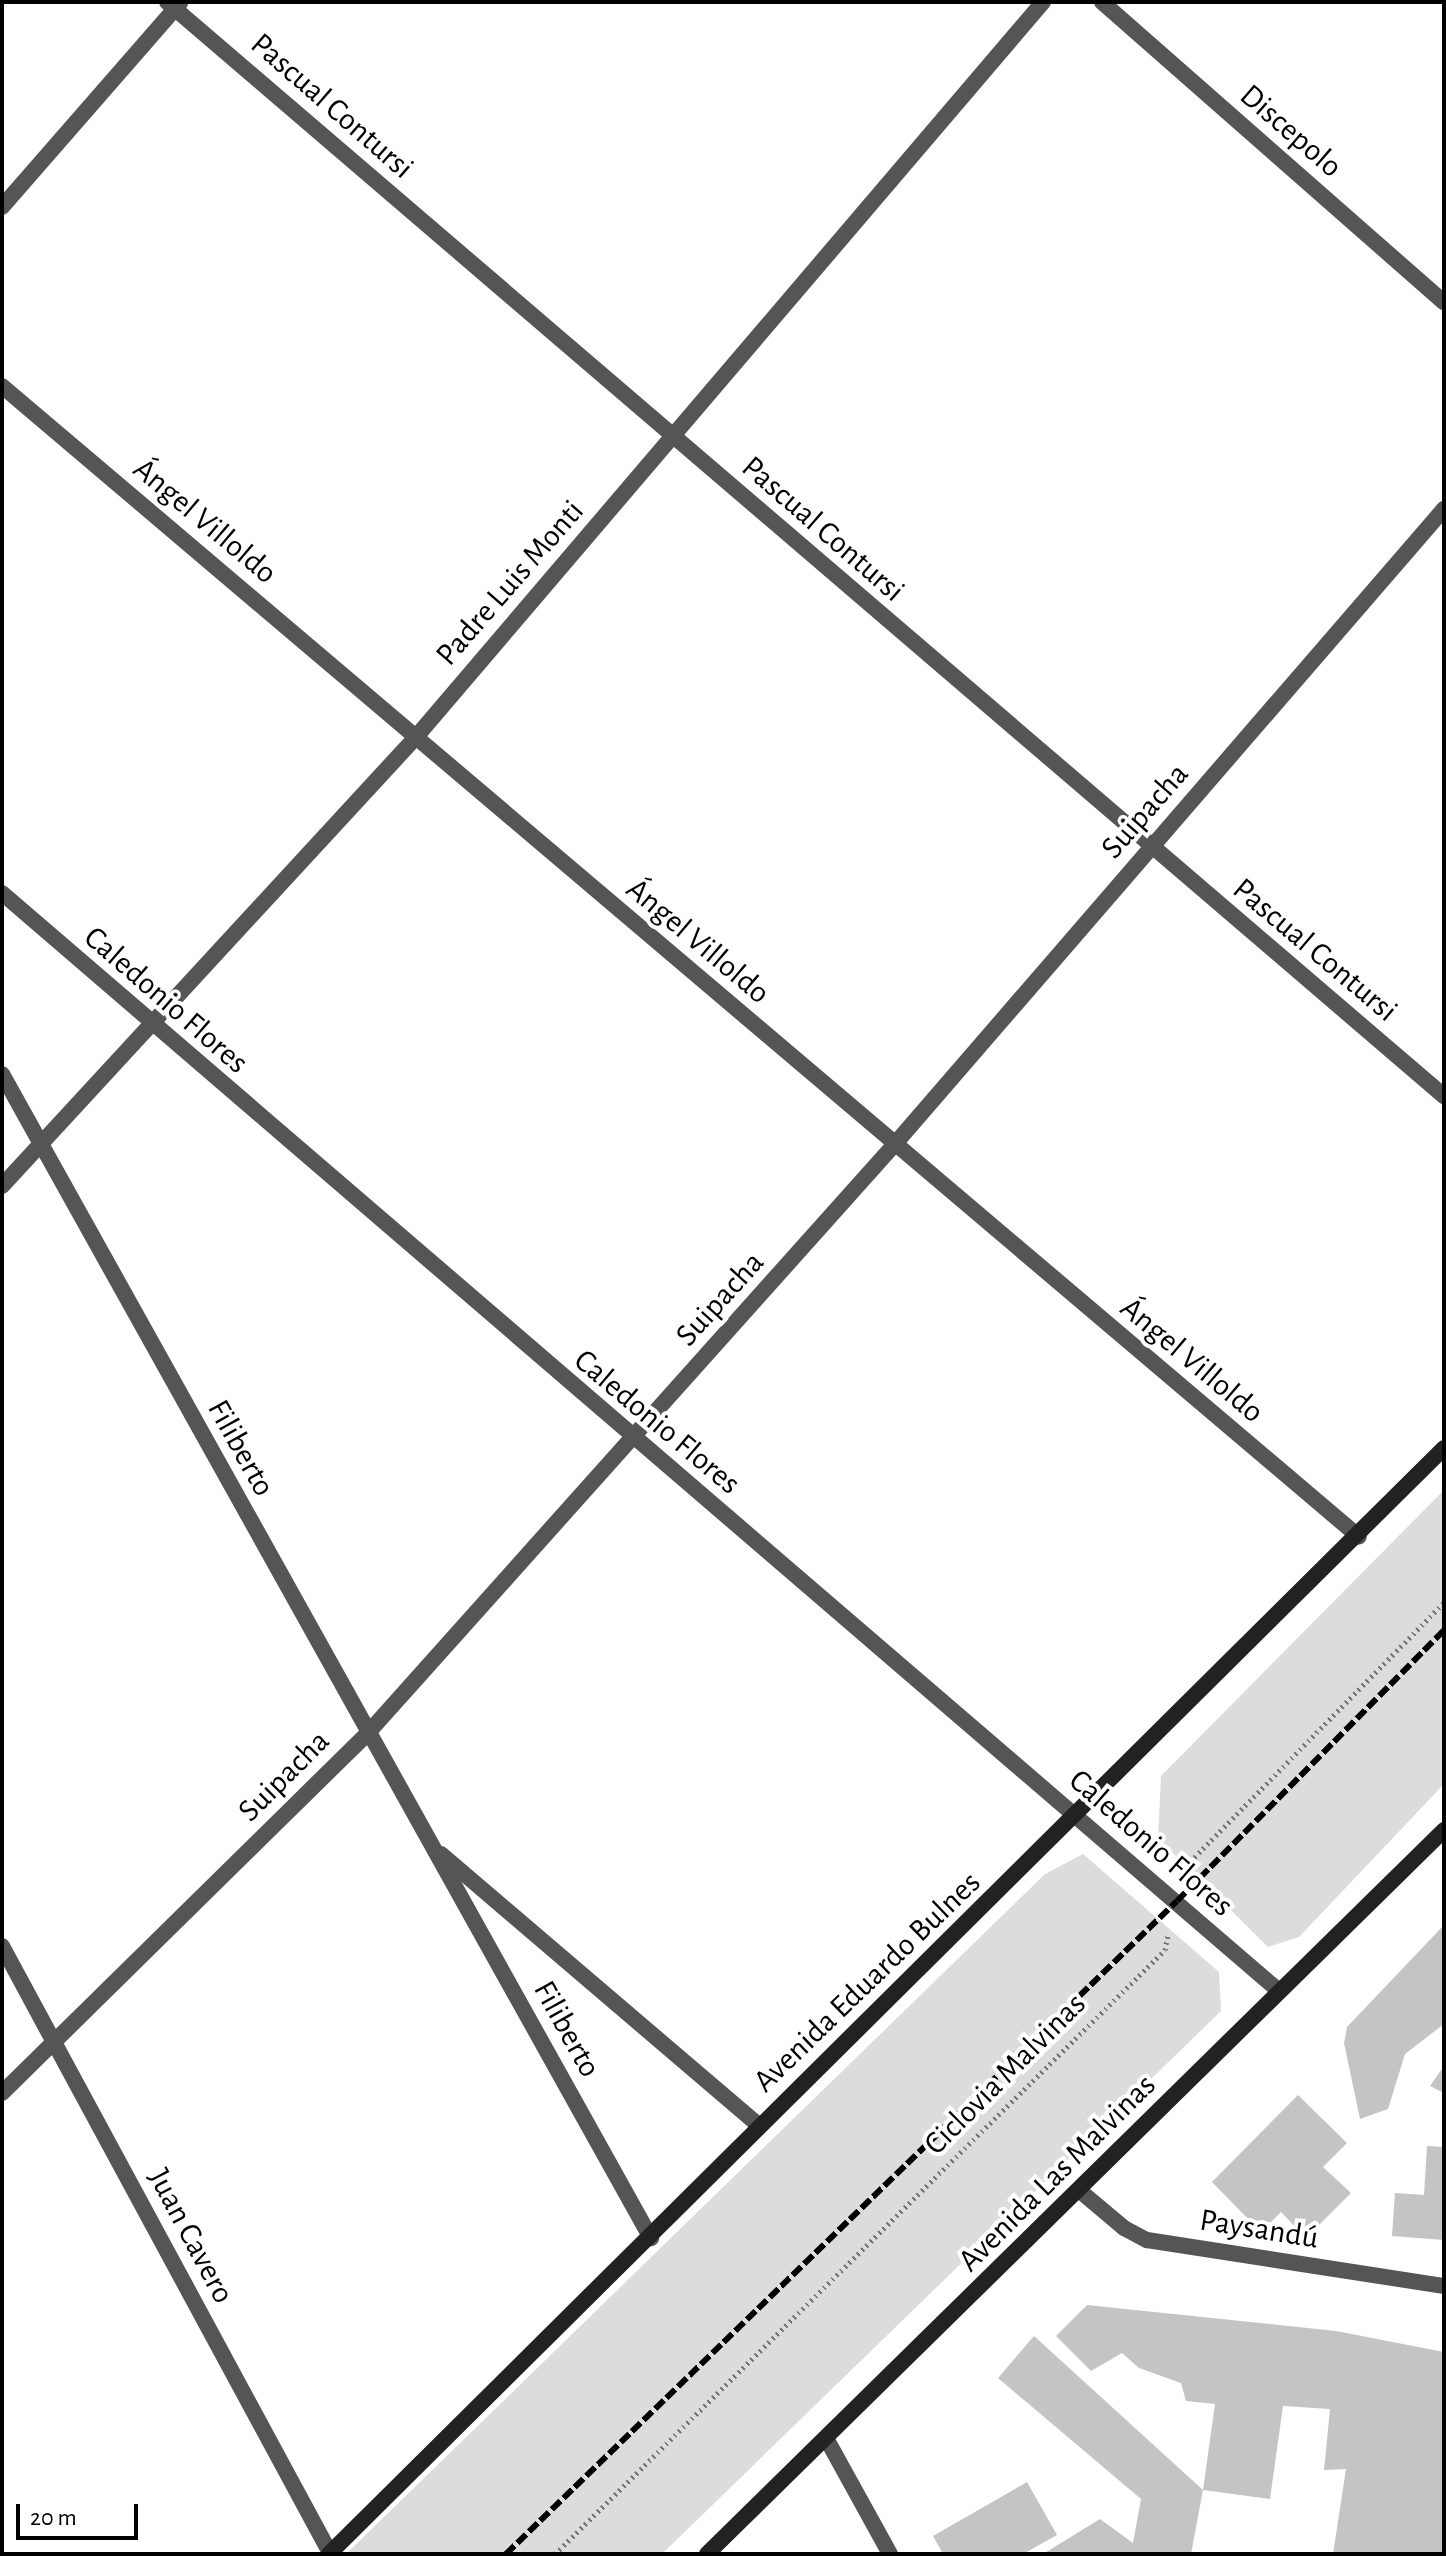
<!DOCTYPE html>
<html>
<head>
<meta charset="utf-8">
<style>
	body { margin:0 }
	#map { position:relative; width:1446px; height:2556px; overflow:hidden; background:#fff; font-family:"Alegreya Sans",sans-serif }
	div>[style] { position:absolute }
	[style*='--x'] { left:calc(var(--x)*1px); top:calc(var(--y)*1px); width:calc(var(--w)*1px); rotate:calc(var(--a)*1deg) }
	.green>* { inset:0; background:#dcdcdc }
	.building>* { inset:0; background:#c4c4c4 }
	.path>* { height:5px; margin-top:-2.5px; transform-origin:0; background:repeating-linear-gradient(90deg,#777 0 2px,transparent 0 6px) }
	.minor>* { height:16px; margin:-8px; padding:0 8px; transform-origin:8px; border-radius:8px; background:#555 }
	.secondary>* { height:16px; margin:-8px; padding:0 8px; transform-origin:8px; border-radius:8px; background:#222 }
	.rail>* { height:6px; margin-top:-3px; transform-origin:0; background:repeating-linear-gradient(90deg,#000 0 12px,transparent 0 16px) }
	span { translate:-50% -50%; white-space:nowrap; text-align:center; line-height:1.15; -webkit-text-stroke:8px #fff; paint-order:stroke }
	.street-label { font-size:32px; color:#000 }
	.frame { position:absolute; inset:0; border:4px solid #000; pointer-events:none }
	.scale { position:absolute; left:16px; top:2504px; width:122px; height:36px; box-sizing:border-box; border:4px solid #000; border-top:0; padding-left:10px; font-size:24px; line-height:28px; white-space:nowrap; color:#000; -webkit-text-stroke:6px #fff; paint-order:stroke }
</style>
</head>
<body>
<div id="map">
	<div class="green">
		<div style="clip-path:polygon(1444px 1490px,1444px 1784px,1299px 1937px,1268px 1947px,1158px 1838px,1161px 1776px)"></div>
		<div style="clip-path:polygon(1083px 1854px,1219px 1972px,1221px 2011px,662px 2554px,346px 2554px,1045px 1874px)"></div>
	</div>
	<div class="building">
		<div style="clip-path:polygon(1444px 1925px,1444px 2024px,1405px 2054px,1388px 2109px,1360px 2119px,1344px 2043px,1347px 2027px)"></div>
		<div style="clip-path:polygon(1444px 2066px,1444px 2093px,1430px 2086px)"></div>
		<div style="clip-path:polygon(1298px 2095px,1347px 2143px,1323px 2167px,1351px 2193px,1306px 2238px,1281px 2212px,1261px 2232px,1212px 2182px)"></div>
		<div style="clip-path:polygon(1427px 2146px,1444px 2147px,1444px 2240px,1392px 2236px,1395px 2193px,1424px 2195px)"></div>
		<div style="clip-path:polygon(1087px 2305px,1336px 2331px,1444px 2352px,1444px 2554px,1333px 2554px,1346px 2469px,1324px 2470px,1330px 2409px,1283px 2406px,1270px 2499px,1203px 2490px,1191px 2554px,1043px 2554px,1100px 2519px,1133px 2543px,1141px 2499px,998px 2378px,1034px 2336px,1203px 2490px,1215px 2404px,1186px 2401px,1181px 2383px,1139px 2368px,1122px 2353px,1091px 2371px,1056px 2336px)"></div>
		<div style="clip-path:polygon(1027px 2482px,1057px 2535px,1023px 2554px,943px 2554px,933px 2536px)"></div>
	</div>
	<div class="path">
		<div style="--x:1182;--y:1870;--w:375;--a:-45.6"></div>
		<div style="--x:555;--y:2554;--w:858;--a:-44.72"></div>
		<div style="--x:1165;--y:1950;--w:15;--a:-79"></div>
	</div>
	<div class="minor">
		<div style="--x:167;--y:2;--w:1682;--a:40.59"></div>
		<div style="--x:1102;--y:2;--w:455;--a:41.3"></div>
		<div style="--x:2;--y:207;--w:271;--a:-48.9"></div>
		<div style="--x:2;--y:386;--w:1779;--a:40.3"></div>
		<div style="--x:2;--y:893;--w:1684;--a:40.69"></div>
		<div style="--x:2;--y:1074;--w:1333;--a:60.86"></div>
		<div style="--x:2;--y:1186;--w:611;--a:-47.32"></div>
		<div style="--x:416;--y:737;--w:966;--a:-49.53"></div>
		<div style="--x:441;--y:1854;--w:418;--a:40.5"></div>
		<div style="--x:2;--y:1946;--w:690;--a:61.61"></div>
		<div style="--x:2;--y:2093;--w:512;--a:-44.53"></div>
		<div style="--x:367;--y:1734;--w:790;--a:-48.18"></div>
		<div style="--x:894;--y:1145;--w:841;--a:-49.15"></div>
		<div style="--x:1080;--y:2191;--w:57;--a:40.1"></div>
		<div style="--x:1124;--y:2228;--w:26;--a:28"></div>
		<div style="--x:1147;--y:2240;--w:301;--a:8.8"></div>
		<div style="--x:826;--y:2438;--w:132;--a:61.1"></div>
	</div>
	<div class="secondary">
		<div style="--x:329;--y:2554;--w:1570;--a:-44.77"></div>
		<div style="--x:707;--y:2554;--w:1033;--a:-44.49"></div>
	</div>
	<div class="rail">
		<div style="--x:506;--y:2554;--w:936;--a:-44.22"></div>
		<div style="--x:1177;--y:1901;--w:380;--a:-45.4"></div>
	</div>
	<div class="street-label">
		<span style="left:332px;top:106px;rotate:41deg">Pascual Contursi</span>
		<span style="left:1291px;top:131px;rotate:41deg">Discepolo</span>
		<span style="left:205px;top:521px;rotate:40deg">Ángel Villoldo</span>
		<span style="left:823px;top:529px;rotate:41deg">Pascual Contursi</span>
		<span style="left:510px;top:583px;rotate:-49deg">Padre Luis Monti</span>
		<span style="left:1145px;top:811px;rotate:-49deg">Suipacha</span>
		<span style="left:698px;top:941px;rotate:40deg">Ángel Villoldo</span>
		<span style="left:1315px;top:950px;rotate:40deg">Pascual Contursi</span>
		<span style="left:166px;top:1000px;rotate:41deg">Caledonio Flores</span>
		<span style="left:720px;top:1299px;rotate:-48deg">Suipacha</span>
		<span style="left:1192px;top:1360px;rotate:40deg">Ángel Villoldo</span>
		<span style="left:657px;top:1422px;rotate:40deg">Caledonio Flores</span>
		<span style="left:241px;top:1448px;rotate:61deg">Filiberto</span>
		<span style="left:284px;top:1776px;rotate:-45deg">Suipacha</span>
		<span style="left:1151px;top:1843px;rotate:41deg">Caledonio Flores</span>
		<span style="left:867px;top:1982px;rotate:-44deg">Avenida Eduardo Bulnes</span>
		<span style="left:567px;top:2029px;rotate:61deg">Filiberto</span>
		<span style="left:1005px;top:2074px;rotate:-45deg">Ciclovia Malvinas</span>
		<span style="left:1057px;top:2173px;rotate:-45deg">Avenida Las Malvinas</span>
		<span style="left:1259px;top:2229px;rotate:9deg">Paysandú</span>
		<span style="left:191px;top:2236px;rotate:62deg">Juan Cavero</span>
	</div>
	<div class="frame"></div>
	<div class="scale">20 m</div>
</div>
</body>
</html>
